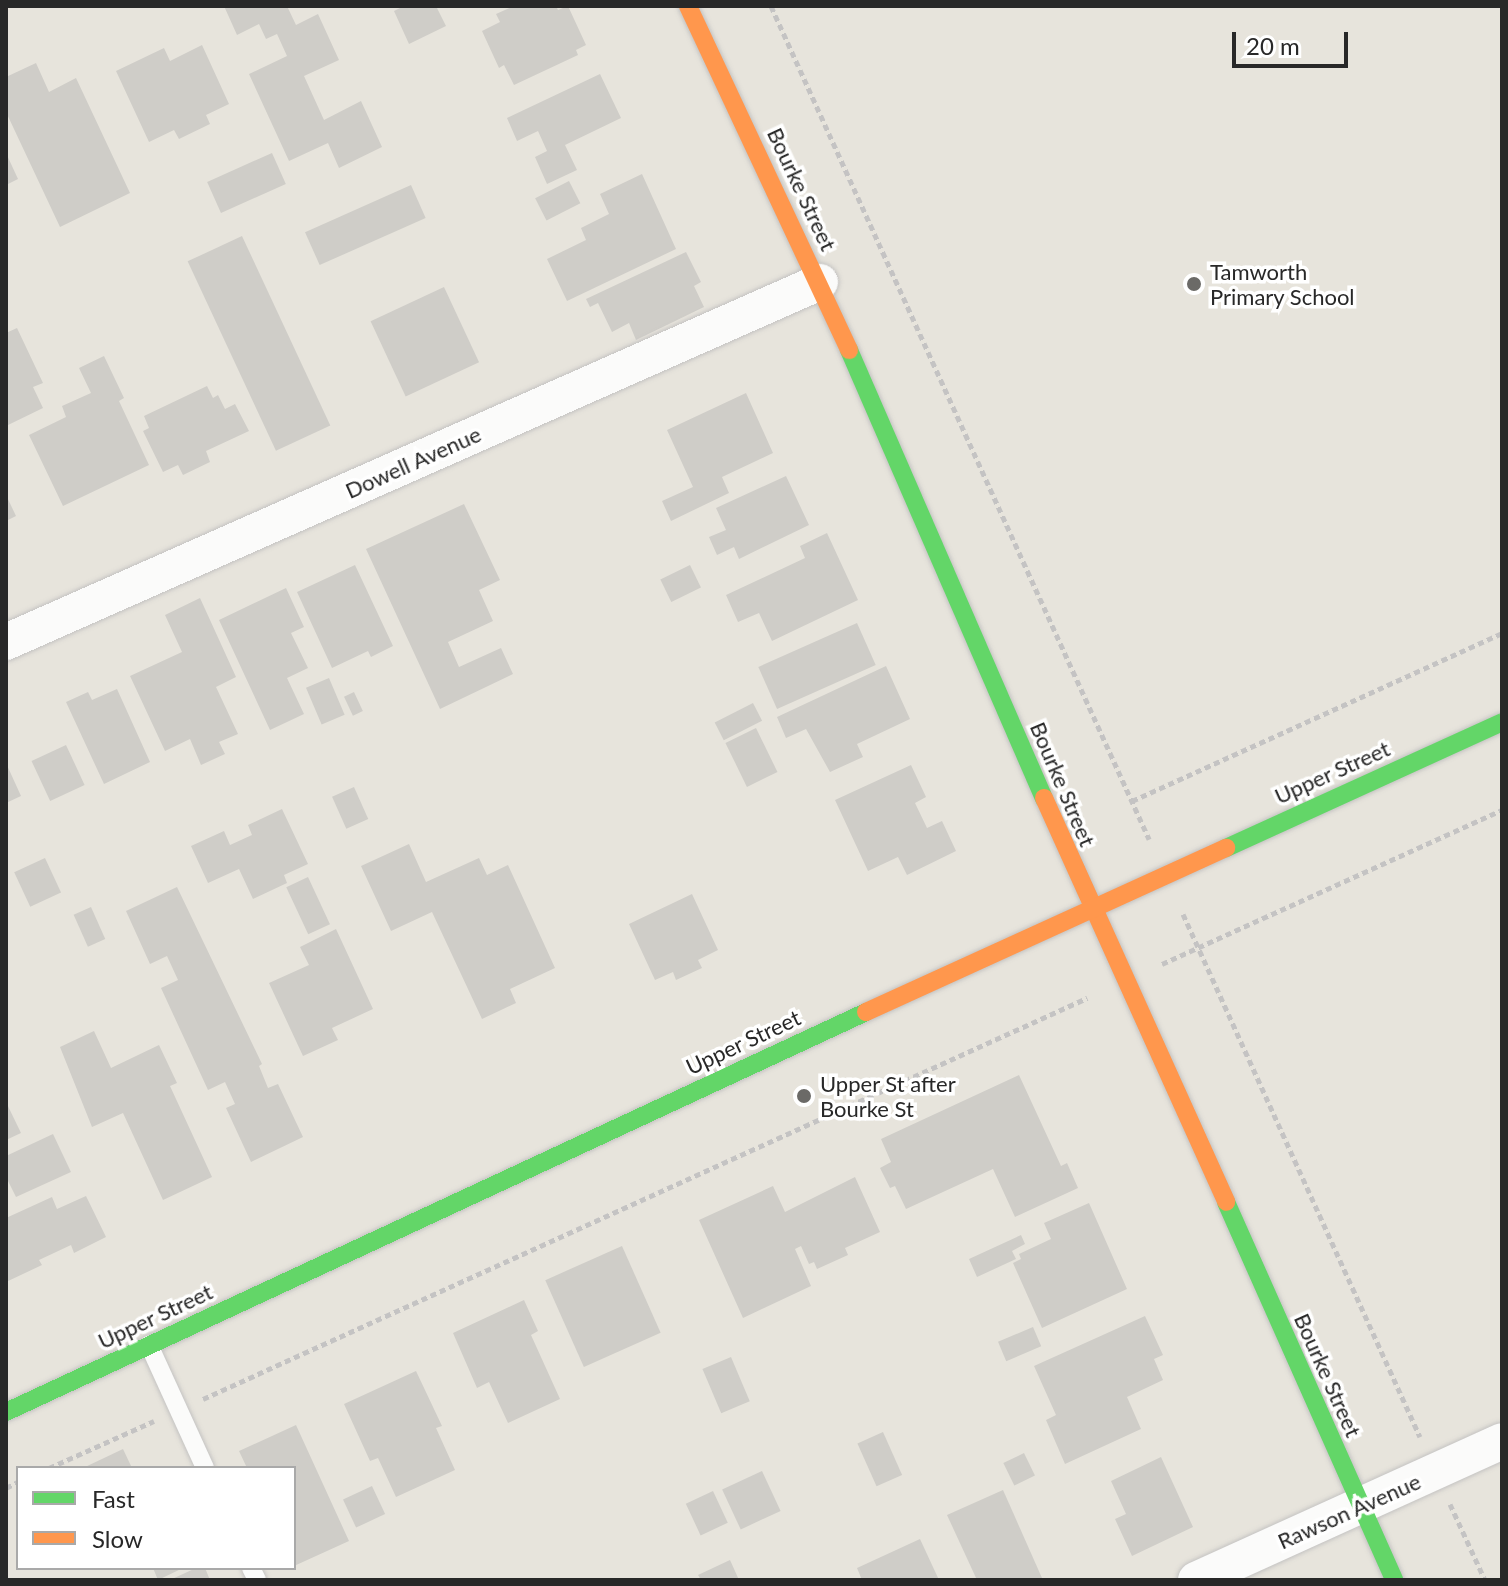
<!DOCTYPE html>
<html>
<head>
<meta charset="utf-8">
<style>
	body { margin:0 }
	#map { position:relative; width:1508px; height:1586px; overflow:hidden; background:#e7e4dc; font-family:Lato,sans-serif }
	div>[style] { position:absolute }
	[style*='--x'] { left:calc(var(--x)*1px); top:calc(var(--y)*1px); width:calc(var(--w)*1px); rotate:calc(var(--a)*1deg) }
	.building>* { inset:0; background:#cfcdc8; transform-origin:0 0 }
	.path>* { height:5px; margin-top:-2.5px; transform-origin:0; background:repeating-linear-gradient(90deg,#c4c3c3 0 6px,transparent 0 10px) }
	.roads { filter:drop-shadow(0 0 2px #c4c3c2) drop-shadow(0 0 2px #c4c3c2) }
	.lane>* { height:18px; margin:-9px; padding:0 9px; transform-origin:9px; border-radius:9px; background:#fbfbfa }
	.street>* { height:36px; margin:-18px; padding:0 18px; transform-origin:18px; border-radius:18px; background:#fbfbfa }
	.fast>* { height:18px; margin:-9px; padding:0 9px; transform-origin:9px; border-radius:9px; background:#63d668 }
	.slow>* { height:18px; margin:-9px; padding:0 9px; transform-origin:9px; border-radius:9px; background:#ff974d }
	.dots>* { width:22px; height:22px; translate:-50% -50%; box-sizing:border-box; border:4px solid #fff; border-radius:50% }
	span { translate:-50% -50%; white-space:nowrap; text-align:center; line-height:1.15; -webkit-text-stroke:7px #fff; paint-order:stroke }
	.street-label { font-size:22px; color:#282828 }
	.poi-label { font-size:22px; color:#282828 }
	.left { translate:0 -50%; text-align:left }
	.frame { position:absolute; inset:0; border:8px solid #282828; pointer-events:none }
	.legend { position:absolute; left:16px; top:1466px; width:280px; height:104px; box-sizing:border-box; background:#fff; border:2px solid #a9a9a9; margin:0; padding:10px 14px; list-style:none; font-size:24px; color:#282828 }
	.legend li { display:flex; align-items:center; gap:16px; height:40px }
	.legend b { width:40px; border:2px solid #a9a9a9 }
	.scale { position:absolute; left:1232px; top:32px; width:116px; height:36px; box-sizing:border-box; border:4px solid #282828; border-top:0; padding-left:10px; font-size:24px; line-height:28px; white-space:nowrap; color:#282828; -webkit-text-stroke:6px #fff; paint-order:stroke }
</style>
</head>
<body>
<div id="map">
	<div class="building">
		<div style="clip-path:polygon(224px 6px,287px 6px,296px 25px,318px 14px,339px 60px,304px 76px,324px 120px,361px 101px,382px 147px,339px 168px,328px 143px,289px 161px,249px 74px,287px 56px,277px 34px,266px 39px,259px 24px,237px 35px)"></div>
		<div style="clip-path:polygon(404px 6px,436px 6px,446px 26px,409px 44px,394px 11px)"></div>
		<div style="clip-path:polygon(514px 6px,556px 6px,558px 10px,568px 6px,586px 45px,576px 50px,578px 55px,514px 85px,504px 65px,499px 68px,482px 31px,500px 22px,496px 14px)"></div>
		<div style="clip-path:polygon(202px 45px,229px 104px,206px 115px,210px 124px,179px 139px,174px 130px,149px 142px,116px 71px,164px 48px,170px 61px)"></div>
		<div style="clip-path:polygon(36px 63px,49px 92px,76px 78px,130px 193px,60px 227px,6px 112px,6px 77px)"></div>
		<div style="clip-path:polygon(600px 74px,621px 118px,565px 145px,577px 170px,547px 184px,535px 157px,547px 151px,538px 131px,517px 141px,507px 118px)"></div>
		<div style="clip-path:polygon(6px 153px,18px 179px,6px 185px)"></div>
		<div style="left:272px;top:153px;width:34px;height:71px;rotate:66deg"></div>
		<div style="clip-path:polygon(642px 174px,676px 249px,567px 301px,547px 259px,586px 240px,581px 228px,609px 214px,600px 194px)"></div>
		<div style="left:569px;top:181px;width:25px;height:38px;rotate:63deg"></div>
		<div style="left:411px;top:185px;width:36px;height:116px;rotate:66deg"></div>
		<div style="left:242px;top:236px;width:209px;height:60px;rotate:65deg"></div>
		<div style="clip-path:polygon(686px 252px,701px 282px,694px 286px,704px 307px,636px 340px,629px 323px,612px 332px,598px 303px,590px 307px,586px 299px)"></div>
		<div style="left:444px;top:287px;width:83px;height:81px;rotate:65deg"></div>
		<div style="clip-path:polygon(17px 328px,43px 383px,33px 387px,43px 408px,6px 426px,6px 333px)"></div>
		<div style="clip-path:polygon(104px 356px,124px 398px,119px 401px,149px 465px,63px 506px,29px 435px,66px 417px,62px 406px,91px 393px,79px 368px)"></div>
		<div style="clip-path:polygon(207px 386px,213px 398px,218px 395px,225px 409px,235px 404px,249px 431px,206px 451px,210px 462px,183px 475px,178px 465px,163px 472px,143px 431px,149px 428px,144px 416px)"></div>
		<div style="clip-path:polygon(746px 393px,773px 453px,722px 477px,729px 493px,671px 521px,662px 501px,693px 487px,667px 430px)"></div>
		<div style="clip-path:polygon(786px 476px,809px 525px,739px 559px,734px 547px,717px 555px,709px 537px,726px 530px,716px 508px)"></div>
		<div style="clip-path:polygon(6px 495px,16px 516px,6px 521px)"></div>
		<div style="clip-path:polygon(464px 504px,500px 580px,479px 590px,493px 621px,448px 642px,459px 667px,501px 648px,513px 674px,440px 709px,366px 549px)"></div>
		<div style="clip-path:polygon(827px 533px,858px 600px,772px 641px,759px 613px,738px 622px,726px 595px,805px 558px,800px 546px)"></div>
		<div style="clip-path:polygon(355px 565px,393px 646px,371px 657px,368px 651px,332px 668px,297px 592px)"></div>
		<div style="left:690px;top:565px;width:25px;height:33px;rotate:64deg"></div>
		<div style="clip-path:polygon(286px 588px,304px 627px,291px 633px,308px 668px,287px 678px,304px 714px,270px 730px,219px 620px)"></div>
		<div style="clip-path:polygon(200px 598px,236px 677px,216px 687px,238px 734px,219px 742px,225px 754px,201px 765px,190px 739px,165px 751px,130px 676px,182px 652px,165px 615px)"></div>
		<div style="left:857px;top:623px;width:46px;height:108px;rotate:66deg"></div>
		<div style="clip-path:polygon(886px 666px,910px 719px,857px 744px,863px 757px,830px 772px,806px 729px,786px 738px,777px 717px)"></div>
		<div style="left:329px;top:678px;width:40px;height:25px;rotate:67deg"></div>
		<div style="clip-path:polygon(117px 689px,150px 762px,104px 784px,66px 702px,88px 692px,92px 700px)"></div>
		<div style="left:354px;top:692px;width:21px;height:11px;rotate:65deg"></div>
		<div style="left:753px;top:703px;width:20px;height:43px;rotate:63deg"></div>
		<div style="left:756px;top:728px;width:49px;height:34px;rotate:64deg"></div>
		<div style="left:66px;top:745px;width:44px;height:38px;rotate:65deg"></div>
		<div style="clip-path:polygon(6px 763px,21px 796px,6px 803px)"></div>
		<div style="clip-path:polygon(911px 765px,926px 797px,915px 803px,927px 828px,942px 821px,956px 851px,907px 875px,898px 857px,868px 871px,835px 800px)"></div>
		<div style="left:354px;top:787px;width:35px;height:24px;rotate:66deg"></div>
		<div style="clip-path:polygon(282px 809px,308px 864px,284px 875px,287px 883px,253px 899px,239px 869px,208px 883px,191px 846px,224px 831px,230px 845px,252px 835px,248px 825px)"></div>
		<div style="clip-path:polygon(409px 844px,426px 882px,479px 858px,487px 875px,508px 865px,555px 968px,510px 989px,516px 1003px,482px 1019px,432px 912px,391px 931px,361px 866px)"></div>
		<div style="left:45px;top:858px;width:38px;height:34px;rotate:65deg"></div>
		<div style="left:308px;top:877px;width:52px;height:24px;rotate:65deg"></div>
		<div style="clip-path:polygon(177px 887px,262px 1064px,259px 1066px,268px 1088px,278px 1084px,303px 1137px,251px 1162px,226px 1108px,235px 1104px,225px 1082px,208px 1090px,161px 988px,178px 980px,167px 956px,150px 964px,126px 911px)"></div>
		<div style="clip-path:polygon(692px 894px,718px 950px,698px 960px,702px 968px,676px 980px,673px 972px,655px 980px,629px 924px)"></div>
		<div style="left:91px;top:907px;width:35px;height:19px;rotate:66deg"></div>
		<div style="clip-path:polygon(336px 929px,373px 1009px,332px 1028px,338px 1040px,303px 1056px,269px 983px,309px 965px,300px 947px)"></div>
		<div style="clip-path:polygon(94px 1031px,111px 1068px,159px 1045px,177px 1083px,170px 1086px,212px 1177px,163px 1200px,123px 1113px,92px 1127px,60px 1047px)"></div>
		<div style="clip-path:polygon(1019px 1075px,1061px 1166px,1067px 1163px,1078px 1188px,1015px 1217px,993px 1169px,906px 1209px,895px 1186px,890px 1188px,880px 1168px,891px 1162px,881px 1139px)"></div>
		<div style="clip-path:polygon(6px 1102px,21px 1133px,6px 1140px)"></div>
		<div style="clip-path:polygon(53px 1134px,71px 1172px,16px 1197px,6px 1177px,6px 1156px)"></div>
		<div style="clip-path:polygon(855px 1177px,880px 1232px,845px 1248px,848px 1255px,817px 1269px,814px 1262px,809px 1264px,801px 1246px,795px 1249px,811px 1286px,743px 1318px,699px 1220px,773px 1186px,785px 1212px)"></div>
		<div style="clip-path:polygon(86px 1196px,106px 1237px,74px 1253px,71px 1245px,39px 1260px,42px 1265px,6px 1282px,6px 1218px,52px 1197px,57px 1209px)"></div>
		<div style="clip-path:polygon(1089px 1203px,1127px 1289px,1042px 1328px,1013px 1263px,1021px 1259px,1019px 1254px,1051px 1239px,1044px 1223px)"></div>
		<div style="clip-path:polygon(1021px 1235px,1025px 1244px,1012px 1251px,1016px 1259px,977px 1277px,969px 1259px)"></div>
		<div style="left:622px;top:1246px;width:95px;height:84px;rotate:66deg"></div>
		<div style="clip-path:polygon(524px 1300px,538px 1331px,531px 1335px,560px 1399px,508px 1423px,489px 1382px,477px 1388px,453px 1333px)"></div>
		<div style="clip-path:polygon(1145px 1316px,1163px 1355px,1154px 1359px,1163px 1380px,1127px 1397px,1141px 1429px,1065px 1464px,1046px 1420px,1056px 1415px,1034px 1366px)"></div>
		<div style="left:1033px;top:1327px;width:21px;height:38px;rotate:67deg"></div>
		<div style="left:731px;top:1357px;width:48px;height:31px;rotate:67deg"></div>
		<div style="clip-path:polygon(416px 1371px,442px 1426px,436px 1428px,455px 1470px,396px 1497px,378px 1458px,370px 1461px,344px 1404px)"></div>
		<div style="clip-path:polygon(296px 1425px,349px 1541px,294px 1566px,294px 1468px,247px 1468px,239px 1451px)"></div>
		<div style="left:883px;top:1432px;width:47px;height:28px;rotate:66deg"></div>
		<div style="clip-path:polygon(123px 1449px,132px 1468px,83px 1468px)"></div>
		<div style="left:1024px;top:1453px;width:25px;height:23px;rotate:64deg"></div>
		<div style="clip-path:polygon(1161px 1457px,1193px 1527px,1132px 1556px,1115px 1519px,1126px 1514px,1111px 1481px)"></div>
		<div style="left:762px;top:1471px;width:44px;height:44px;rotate:65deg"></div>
		<div style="left:372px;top:1486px;width:31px;height:32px;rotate:65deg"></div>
		<div style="clip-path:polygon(1003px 1490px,1042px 1578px,1037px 1580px,977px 1580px,947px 1515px)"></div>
		<div style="left:713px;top:1491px;width:35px;height:30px;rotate:65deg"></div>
		<div style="clip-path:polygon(920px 1539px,939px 1580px,862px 1580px,857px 1568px)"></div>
		<div style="clip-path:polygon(730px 1560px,739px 1580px,701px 1580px,698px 1575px)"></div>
		<div style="clip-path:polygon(153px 1568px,183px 1568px,158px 1580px)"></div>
		<div style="clip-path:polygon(196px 1568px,205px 1568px,210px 1580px,170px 1580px)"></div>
	</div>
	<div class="path">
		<div style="--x:771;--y:6;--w:915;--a:65.59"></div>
		<div style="--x:1132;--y:801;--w:406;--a:-24.4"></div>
		<div style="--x:1183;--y:914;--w:574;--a:65.62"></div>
		<div style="--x:1162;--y:964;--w:373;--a:-24.4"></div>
		<div style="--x:203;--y:1399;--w:971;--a:-24.4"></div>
		<div style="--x:49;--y:1468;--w:115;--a:-24.1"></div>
		<div style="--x:6;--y:1488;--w:13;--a:-27"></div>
		<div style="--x:1450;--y:1504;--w:84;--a:65.3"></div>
	</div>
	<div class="roads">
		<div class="lane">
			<div style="--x:149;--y:1345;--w:135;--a:65.5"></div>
			<div style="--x:251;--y:1568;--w:13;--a:63"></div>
		</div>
		<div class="street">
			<div style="--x:6;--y:642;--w:890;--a:-23.86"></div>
			<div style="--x:1196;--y:1580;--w:336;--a:-24.4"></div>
		</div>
		<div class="fast">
			<div style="--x:849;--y:350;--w:489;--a:66.5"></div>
			<div style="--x:1226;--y:848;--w:303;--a:-24.5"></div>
			<div style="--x:1226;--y:1202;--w:414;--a:66"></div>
			<div style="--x:6;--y:1412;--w:948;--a:-24.94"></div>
		</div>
		<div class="slow">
			<div style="--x:688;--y:6;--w:380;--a:64.9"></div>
			<div style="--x:1044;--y:798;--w:443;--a:65.7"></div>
			<div style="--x:866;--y:1012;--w:396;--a:-24.5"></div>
		</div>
	</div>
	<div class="dots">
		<div style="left:1194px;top:284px;background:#6b6a67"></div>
		<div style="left:804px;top:1096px;background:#6b6a67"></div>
	</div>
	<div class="street-label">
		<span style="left:802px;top:189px;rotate:65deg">Bourke Street</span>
		<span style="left:413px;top:462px;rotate:-24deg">Dowell Avenue</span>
		<span style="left:1332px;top:772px;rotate:-24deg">Upper Street</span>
		<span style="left:1063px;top:784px;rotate:67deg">Bourke Street</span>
		<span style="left:743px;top:1042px;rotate:-25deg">Upper Street</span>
		<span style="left:155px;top:1316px;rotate:-25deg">Upper Street</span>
		<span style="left:1328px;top:1375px;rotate:66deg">Bourke Street</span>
		<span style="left:1349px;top:1511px;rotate:-24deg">Rawson Avenue</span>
	</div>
	<div class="poi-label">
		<span class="left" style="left:1210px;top:284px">Tamworth<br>Primary School</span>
		<span class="left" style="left:820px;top:1096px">Upper St after<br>Bourke St</span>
	</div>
	<div class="frame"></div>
	<ul class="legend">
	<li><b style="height:10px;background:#63d668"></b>Fast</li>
	<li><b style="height:10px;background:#ff974d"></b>Slow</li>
	</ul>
	<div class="scale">20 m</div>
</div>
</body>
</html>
